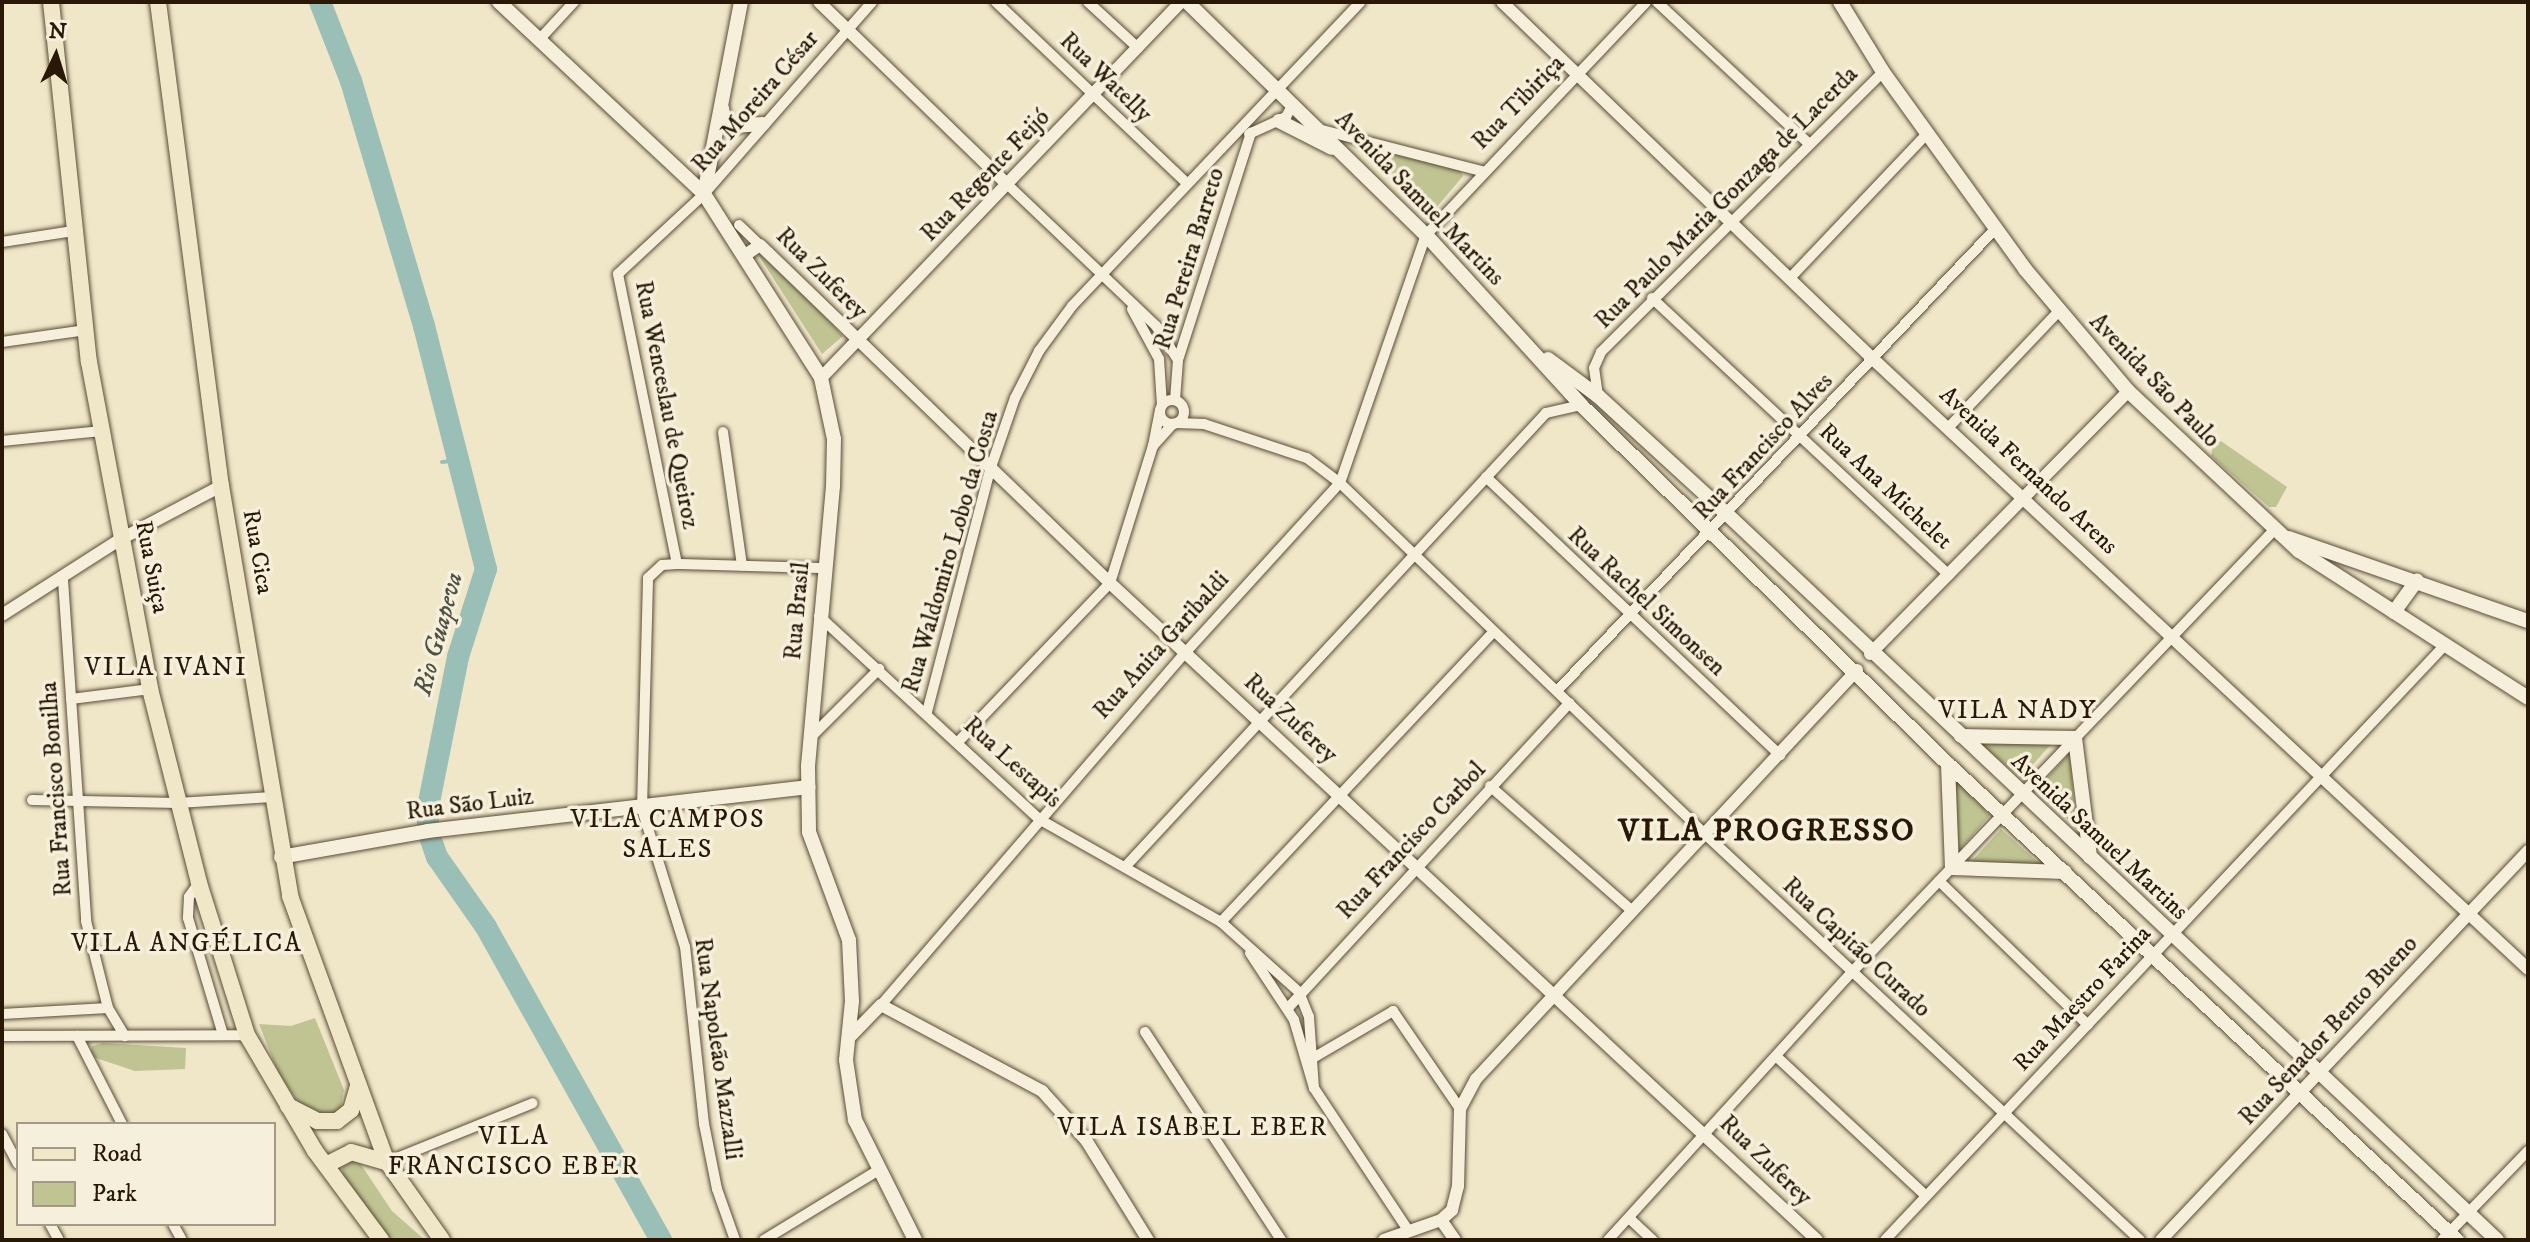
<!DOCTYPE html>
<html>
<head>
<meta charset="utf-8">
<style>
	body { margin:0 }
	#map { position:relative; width:2530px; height:1242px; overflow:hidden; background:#f0e7c9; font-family:"IM FELL DW Pica",serif }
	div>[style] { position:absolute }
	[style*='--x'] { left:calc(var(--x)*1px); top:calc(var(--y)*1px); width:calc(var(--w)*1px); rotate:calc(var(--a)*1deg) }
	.green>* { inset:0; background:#c0c492 }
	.stream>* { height:4px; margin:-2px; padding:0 2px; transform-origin:2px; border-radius:2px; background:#9abfb7 }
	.river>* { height:22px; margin:-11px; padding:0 11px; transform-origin:11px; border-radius:11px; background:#9abfb7 }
	.roads { filter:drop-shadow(0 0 2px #5a4c36) drop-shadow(0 0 2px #5a4c36) }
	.minor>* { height:10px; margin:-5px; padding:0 5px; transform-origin:5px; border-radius:5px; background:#f5efdc }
	.minor>.ring { margin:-5px; padding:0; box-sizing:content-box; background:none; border:10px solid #f5efdc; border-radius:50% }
	.tertiary>* { height:12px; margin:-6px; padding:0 6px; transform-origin:6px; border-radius:6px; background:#f5efdc }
	.secondary>* { height:14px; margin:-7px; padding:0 7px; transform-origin:7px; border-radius:7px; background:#f5efdc }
	.primary>* { height:16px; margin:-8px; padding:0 8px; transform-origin:8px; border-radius:8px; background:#f0e7c9 }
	span { translate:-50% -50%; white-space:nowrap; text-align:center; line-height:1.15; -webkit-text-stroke:7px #f5efdc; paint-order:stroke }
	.street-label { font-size:24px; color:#281805 }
	.water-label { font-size:26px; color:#505243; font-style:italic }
	.neighbourhood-label { font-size:26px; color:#281805; letter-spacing:2px }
	.district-label { font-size:32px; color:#281805; font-weight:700; letter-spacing:2px }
	.frame { position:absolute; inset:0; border:4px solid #281805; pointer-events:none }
	.legend { position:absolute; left:16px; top:1122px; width:260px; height:104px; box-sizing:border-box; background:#f5efdc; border:2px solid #a39986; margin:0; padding:10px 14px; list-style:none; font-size:24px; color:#281805 }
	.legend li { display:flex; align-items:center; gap:16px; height:40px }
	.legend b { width:40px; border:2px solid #a39986 }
	.north { position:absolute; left:16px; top:16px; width:80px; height:80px; -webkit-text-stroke:6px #f5efdc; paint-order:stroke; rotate:4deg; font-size:22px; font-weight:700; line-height:32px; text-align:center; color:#281805 }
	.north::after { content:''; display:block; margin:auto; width:28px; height:36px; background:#281805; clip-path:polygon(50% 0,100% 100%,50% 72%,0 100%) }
</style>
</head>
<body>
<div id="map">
	<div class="green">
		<div style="clip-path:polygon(1367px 142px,1460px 171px,1463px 176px,1436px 208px,1426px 208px,1406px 193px,1364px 147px)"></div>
		<div style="clip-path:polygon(766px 252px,843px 336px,822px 354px,759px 256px)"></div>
		<div style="clip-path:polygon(2221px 441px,2287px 487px,2276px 507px,2269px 507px,2211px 456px,2213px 445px)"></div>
		<div style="clip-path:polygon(1978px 742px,2052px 743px,2021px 778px)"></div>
		<div style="clip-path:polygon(2070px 753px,2076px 827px,2036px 790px)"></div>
		<div style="clip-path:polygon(1952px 777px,1990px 815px,1956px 854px)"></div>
		<div style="clip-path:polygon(2001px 829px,2043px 867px,1970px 863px)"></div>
		<div style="clip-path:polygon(315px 1018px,344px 1090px,340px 1111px,325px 1115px,298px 1102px,279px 1075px,259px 1024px,291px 1026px)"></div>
		<div style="clip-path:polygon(103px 1043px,186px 1048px,185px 1069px,135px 1071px,90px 1056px,92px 1046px)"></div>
		<div style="clip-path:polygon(350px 1159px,360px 1163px,392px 1211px,425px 1240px,391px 1240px,342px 1178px,343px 1166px)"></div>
	</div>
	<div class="stream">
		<div style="--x:442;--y:462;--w:18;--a:-6"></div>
	</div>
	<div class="river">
		<div style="--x:320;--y:2;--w:85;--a:68.6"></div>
		<div style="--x:351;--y:81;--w:256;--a:73.4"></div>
		<div style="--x:424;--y:326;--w:251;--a:75.7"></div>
		<div style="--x:486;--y:569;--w:92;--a:107.7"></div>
		<div style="--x:458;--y:657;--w:153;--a:101.3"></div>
		<div style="--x:428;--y:807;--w:24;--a:90"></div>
		<div style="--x:428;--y:831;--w:28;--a:71"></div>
		<div style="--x:437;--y:857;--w:85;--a:55"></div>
		<div style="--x:486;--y:927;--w:359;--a:60.8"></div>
	</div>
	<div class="roads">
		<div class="minor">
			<div style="--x:996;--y:2;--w:263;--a:43.5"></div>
			<div style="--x:1088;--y:2;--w:68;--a:42.6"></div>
			<div style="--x:1657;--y:2;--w:205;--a:43"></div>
			<div style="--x:539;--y:40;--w:52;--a:-47.4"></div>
			<div style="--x:1322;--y:130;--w:165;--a:14.4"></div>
			<div style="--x:1249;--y:134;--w:41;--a:-24.7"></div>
			<div style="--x:1286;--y:117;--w:15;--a:-62"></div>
			<div style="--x:1008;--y:185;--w:204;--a:43.6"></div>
			<div style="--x:1156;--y:326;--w:40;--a:57.1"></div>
			<div style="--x:739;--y:225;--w:29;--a:44"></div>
			<div style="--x:2;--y:242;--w:72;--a:-8.8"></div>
			<div style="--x:1792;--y:276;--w:195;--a:-46.5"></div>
			<div style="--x:1652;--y:298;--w:406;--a:43"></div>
			<div style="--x:1132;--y:309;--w:57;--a:61.6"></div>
			<div style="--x:1159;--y:359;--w:46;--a:86.3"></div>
			<div style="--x:2;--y:342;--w:85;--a:-8.1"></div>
			<div style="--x:1598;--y:396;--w:28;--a:-98"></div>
			<div style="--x:1594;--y:368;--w:17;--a:-66"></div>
			<div style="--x:1601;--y:352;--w:397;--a:-44.8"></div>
			<div class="ring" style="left:1160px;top:400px;width:14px;height:14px"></div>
			<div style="--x:1175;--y:400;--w:40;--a:-85.7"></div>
			<div style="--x:1178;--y:360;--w:239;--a:-72.2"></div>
			<div style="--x:1177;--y:423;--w:27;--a:2"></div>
			<div style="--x:1204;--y:424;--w:108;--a:18.3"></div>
			<div style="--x:1307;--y:458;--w:41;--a:37.1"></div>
			<div style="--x:1340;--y:483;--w:506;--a:43.88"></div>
			<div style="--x:1705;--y:834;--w:595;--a:43.03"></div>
			<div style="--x:1948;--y:428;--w:160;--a:-46.5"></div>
			<div style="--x:723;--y:432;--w:135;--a:81.9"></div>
			<div style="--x:2;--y:441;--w:100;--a:-5.7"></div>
			<div style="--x:1153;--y:446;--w:37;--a:-79"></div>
			<div style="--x:1486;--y:477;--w:405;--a:43.4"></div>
			<div style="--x:677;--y:564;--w:296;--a:-101.5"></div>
			<div style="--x:618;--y:274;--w:117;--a:-42.9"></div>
			<div style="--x:704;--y:194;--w:255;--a:-48.8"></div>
			<div style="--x:63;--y:580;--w:342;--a:86.1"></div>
			<div style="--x:86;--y:921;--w:90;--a:75.8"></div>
			<div style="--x:108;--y:1008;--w:33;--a:59"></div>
			<div style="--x:819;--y:616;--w:299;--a:42.7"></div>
			<div style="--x:1039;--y:819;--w:209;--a:29.5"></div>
			<div style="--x:1221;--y:922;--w:105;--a:41.9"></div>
			<div style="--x:1299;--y:992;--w:27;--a:68"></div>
			<div style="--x:1309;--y:1017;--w:71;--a:86"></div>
			<div style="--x:1557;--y:691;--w:638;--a:-46.52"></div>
			<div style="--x:71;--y:699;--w:80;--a:-7.2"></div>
			<div style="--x:927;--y:712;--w:250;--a:-75.4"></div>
			<div style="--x:990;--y:470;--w:76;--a:-70.9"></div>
			<div style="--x:1015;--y:398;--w:53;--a:-62.9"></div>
			<div style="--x:1039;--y:351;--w:56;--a:-53.7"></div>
			<div style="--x:1072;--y:306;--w:419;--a:-46.5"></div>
			<div style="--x:810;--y:738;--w:98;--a:-45"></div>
			<div style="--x:958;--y:742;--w:220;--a:-46.3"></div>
			<div style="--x:1110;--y:583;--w:144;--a:-72.6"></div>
			<div style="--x:1153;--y:446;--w:30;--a:-48"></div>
			<div style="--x:1490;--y:786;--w:188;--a:41.3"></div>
			<div style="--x:32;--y:800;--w:146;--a:1.2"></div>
			<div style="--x:178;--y:803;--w:94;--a:-3.7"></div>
			<div style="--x:1125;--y:867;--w:619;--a:-47.16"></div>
			<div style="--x:1546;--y:413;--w:36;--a:-13"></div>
			<div style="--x:1939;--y:881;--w:207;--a:44"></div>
			<div style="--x:199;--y:883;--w:17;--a:126"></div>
			<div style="--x:189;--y:897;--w:21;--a:93"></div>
			<div style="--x:188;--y:918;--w:122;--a:73.3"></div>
			<div style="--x:1221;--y:922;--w:398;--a:-46.8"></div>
			<div style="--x:1250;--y:953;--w:80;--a:56.7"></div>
			<div style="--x:1294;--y:1020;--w:71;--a:73.6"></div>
			<div style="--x:1314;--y:1088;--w:170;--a:56.5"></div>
			<div style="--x:881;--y:1005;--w:467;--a:-49.2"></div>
			<div style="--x:1186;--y:652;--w:229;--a:-47.7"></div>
			<div style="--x:1340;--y:483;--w:262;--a:-70.9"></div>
			<div style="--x:1426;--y:235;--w:320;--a:-46.6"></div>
			<div style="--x:1288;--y:1008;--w:415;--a:-47.3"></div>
			<div style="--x:2;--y:1014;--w:106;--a:-3.2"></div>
			<div style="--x:1145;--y:1032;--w:249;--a:56.8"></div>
			<div style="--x:2;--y:1036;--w:245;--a:-0.2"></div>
			<div style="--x:77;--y:1036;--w:99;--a:62.9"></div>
			<div style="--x:1777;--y:1057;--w:202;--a:43"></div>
			<div style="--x:1313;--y:1058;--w:93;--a:-30.4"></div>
			<div style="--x:1393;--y:1011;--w:119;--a:55.6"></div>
			<div style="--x:2;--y:1134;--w:34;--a:62"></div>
			<div style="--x:387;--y:1162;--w:157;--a:-22"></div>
			<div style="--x:1629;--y:1218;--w:33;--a:43"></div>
			<div style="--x:50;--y:1224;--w:18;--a:61"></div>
			<div style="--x:173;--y:1224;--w:18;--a:61"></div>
			<div style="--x:735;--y:1240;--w:54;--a:-109.4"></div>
			<div style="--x:717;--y:1189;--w:66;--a:-101.3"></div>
			<div style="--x:704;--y:1124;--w:178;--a:-96.1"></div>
			<div style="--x:685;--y:947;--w:145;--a:-107.3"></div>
			<div style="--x:642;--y:809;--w:231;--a:-88.5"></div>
			<div style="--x:648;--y:578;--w:19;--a:-43"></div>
			<div style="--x:662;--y:565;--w:15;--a:-4"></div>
			<div style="--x:677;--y:564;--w:146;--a:1.6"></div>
			<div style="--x:764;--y:1240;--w:132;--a:-31.4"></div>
			<div style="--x:1608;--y:1240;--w:362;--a:-47.7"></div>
			<div style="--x:1852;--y:972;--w:614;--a:-46.32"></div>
			<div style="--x:1885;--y:1240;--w:814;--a:-46.74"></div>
			<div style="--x:2442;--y:1240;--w:124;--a:-46"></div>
		</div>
		<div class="tertiary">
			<div style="--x:819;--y:2;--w:263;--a:44.1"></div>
			<div style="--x:1502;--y:2;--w:515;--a:43.9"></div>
			<div style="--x:1873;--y:359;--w:895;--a:42.96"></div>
			<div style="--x:744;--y:256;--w:19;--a:-35"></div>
			<div style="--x:760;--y:245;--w:487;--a:44"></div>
			<div style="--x:1110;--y:583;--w:965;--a:42.9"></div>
			<div style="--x:821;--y:378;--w:521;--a:-46.25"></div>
			<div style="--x:2;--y:615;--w:141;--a:-32.6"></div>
			<div style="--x:121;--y:539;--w:113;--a:-27.9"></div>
			<div style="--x:1870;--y:654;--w:368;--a:-45.5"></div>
			<div style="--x:848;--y:1039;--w:47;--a:-45.9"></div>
			<div style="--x:881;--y:1005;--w:183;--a:28.1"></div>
			<div style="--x:1042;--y:1091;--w:66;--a:48.1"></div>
			<div style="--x:1086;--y:1140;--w:118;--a:58.2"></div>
			<div style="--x:1441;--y:1220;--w:24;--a:55"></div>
			<div style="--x:1384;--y:1240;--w:60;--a:-19.3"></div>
			<div style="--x:1441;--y:1220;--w:15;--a:-42"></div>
			<div style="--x:1452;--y:1210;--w:25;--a:-76"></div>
			<div style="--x:1458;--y:1186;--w:77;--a:-88.5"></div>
			<div style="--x:1460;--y:1109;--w:34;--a:-62"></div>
			<div style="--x:1476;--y:1079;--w:559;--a:-47.03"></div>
			<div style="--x:2161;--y:1240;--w:535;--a:-46.67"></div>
		</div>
		<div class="secondary">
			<div style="--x:499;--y:2;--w:281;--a:43.1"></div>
			<div style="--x:704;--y:194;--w:218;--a:57.5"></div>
			<div style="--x:821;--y:378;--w:62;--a:78"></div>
			<div style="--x:834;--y:439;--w:47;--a:91.2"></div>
			<div style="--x:833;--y:486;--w:281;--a:95.1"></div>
			<div style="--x:808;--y:766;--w:66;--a:89.1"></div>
			<div style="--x:809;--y:832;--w:115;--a:69.7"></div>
			<div style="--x:849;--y:940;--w:61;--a:87.2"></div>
			<div style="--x:852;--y:1001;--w:59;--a:95.8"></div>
			<div style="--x:846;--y:1060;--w:61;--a:81.5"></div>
			<div style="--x:855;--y:1120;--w:134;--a:63.4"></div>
			<div style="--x:1187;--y:2;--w:334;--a:44.3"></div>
			<div style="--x:1426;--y:235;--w:230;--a:47.6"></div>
			<div style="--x:1581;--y:405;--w:513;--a:44.37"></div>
			<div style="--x:1948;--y:764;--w:697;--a:43.08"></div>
			<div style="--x:1840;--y:2;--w:82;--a:58.4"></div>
			<div style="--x:1883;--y:72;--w:243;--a:54.2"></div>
			<div style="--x:2025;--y:269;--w:160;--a:49.8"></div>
			<div style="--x:2128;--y:391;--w:234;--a:43.1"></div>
			<div style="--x:2299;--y:551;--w:272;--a:32.7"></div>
			<div style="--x:722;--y:108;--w:10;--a:79"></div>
			<div style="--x:724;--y:118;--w:12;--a:42"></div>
			<div style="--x:733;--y:126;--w:30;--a:-4"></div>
			<div style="--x:1279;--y:121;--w:59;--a:27"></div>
			<div style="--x:704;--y:194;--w:196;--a:-79.1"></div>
			<div style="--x:1548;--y:359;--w:62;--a:36.5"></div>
			<div style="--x:1598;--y:396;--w:176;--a:42.5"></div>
			<div style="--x:1728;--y:515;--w:1057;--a:43.31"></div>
			<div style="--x:2289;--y:538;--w:253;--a:19.2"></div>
			<div style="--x:2394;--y:612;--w:39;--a:-54"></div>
			<div style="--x:1961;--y:736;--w:114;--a:1"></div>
			<div style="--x:2075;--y:738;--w:120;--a:82.8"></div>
			<div style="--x:1948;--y:764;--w:104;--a:87.8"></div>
			<div style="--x:1952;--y:868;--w:113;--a:2"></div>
			<div style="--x:281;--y:857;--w:149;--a:-10"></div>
			<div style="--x:428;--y:831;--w:383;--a:-6.6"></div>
		</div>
		<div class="primary">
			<div style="--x:51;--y:2;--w:362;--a:84"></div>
			<div style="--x:89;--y:362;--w:333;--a:79.4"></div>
			<div style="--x:150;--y:689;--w:200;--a:75.8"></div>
			<div style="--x:199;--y:883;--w:159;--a:72.5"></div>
			<div style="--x:247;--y:1035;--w:134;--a:59.6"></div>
			<div style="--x:315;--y:1151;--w:111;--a:53.4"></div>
			<div style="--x:158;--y:2;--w:488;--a:82.6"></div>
			<div style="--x:221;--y:486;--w:416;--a:80.4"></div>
			<div style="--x:290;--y:896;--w:283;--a:70"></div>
			<div style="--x:387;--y:1162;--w:95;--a:54.8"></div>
			<div style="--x:288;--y:1106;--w:33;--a:27"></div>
			<div style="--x:317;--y:1121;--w:20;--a:0"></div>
			<div style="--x:337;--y:1121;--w:18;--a:-38"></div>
			<div style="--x:351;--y:1110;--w:22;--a:-74"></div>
			<div style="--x:326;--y:1165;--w:28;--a:-27"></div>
			<div style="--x:351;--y:1152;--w:37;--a:16"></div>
		</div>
	</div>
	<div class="street-label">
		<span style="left:1105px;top:78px;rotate:44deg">Rua Watelly</span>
		<span style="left:756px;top:102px;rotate:-49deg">Rua Moreira César</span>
		<span style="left:1519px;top:103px;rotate:-46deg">Rua Tibiriça</span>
		<span style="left:986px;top:176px;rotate:-46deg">Rua Regente Feijó</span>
		<span style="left:1727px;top:198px;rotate:-45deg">Rua Paulo Maria Gonzaga de Lacerda</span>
		<span style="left:1419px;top:199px;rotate:46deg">Avenida Samuel Martins</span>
		<span style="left:1190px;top:259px;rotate:-73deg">Rua Pereira Barreto</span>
		<span style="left:821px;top:274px;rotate:45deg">Rua Zuferey</span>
		<span style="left:2154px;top:381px;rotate:46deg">Avenida São Paulo</span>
		<span style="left:666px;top:405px;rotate:79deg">Rua Wenceslau de Queiroz</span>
		<span style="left:1764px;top:447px;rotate:-47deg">Rua Francisco Alves</span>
		<span style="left:2028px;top:471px;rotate:43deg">Avenida Fernando Arens</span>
		<span style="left:1885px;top:487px;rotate:43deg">Rua Ana Michelet</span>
		<span style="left:257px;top:552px;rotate:80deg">Rua Cica</span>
		<span style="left:951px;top:552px;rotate:-74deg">Rua Waldomiro Lobo da Costa</span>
		<span style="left:151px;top:567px;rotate:79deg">Rua Suiça</span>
		<span style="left:1646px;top:602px;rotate:43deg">Rua Rachel Simonsen</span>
		<span style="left:798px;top:611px;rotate:-85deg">Rua Brasil</span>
		<span style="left:1162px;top:646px;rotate:-48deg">Rua Anita Garibaldi</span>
		<span style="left:1290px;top:719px;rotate:43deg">Rua Zuferey</span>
		<span style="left:1012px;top:763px;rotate:42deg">Rua Lestapis</span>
		<span style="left:57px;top:789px;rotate:-94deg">Rua Francisco Bonilha</span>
		<span style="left:470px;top:805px;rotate:-7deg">Rua São Luiz</span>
		<span style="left:2099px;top:837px;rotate:43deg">Avenida Samuel Martins</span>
		<span style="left:1412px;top:841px;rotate:-47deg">Rua Francisco Carbol</span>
		<span style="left:1856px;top:948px;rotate:43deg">Rua Capitão Curado</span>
		<span style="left:2083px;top:999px;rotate:-47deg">Rua Maestro Farina</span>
		<span style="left:2329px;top:1031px;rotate:-47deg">Rua Senador Bento Bueno</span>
		<span style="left:717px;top:1049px;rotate:82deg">Rua Napoleão Mazzalli</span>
		<span style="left:1765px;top:1161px;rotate:44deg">Rua Zuferey</span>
	</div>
	<div class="water-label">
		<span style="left:439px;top:634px;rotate:-75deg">Rio Guapeva</span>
	</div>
	<div class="neighbourhood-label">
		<span style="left:166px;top:668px">VILA IVANI</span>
		<span style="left:2018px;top:711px">VILA NADY</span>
		<span style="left:668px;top:835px">VILA CAMPOS<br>SALES</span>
		<span style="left:187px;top:944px">VILA ANGÉLICA</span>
		<span style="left:1193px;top:1128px">VILA ISABEL EBER</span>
		<span style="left:514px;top:1152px">VILA<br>FRANCISCO EBER</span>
	</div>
	<div class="district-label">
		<span style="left:1767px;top:831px">VILA PROGRESSO</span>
	</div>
	<div class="frame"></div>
	<ul class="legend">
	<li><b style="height:10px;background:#f0e7c9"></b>Road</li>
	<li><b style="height:22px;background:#c0c492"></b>Park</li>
	</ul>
	<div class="north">N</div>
</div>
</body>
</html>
